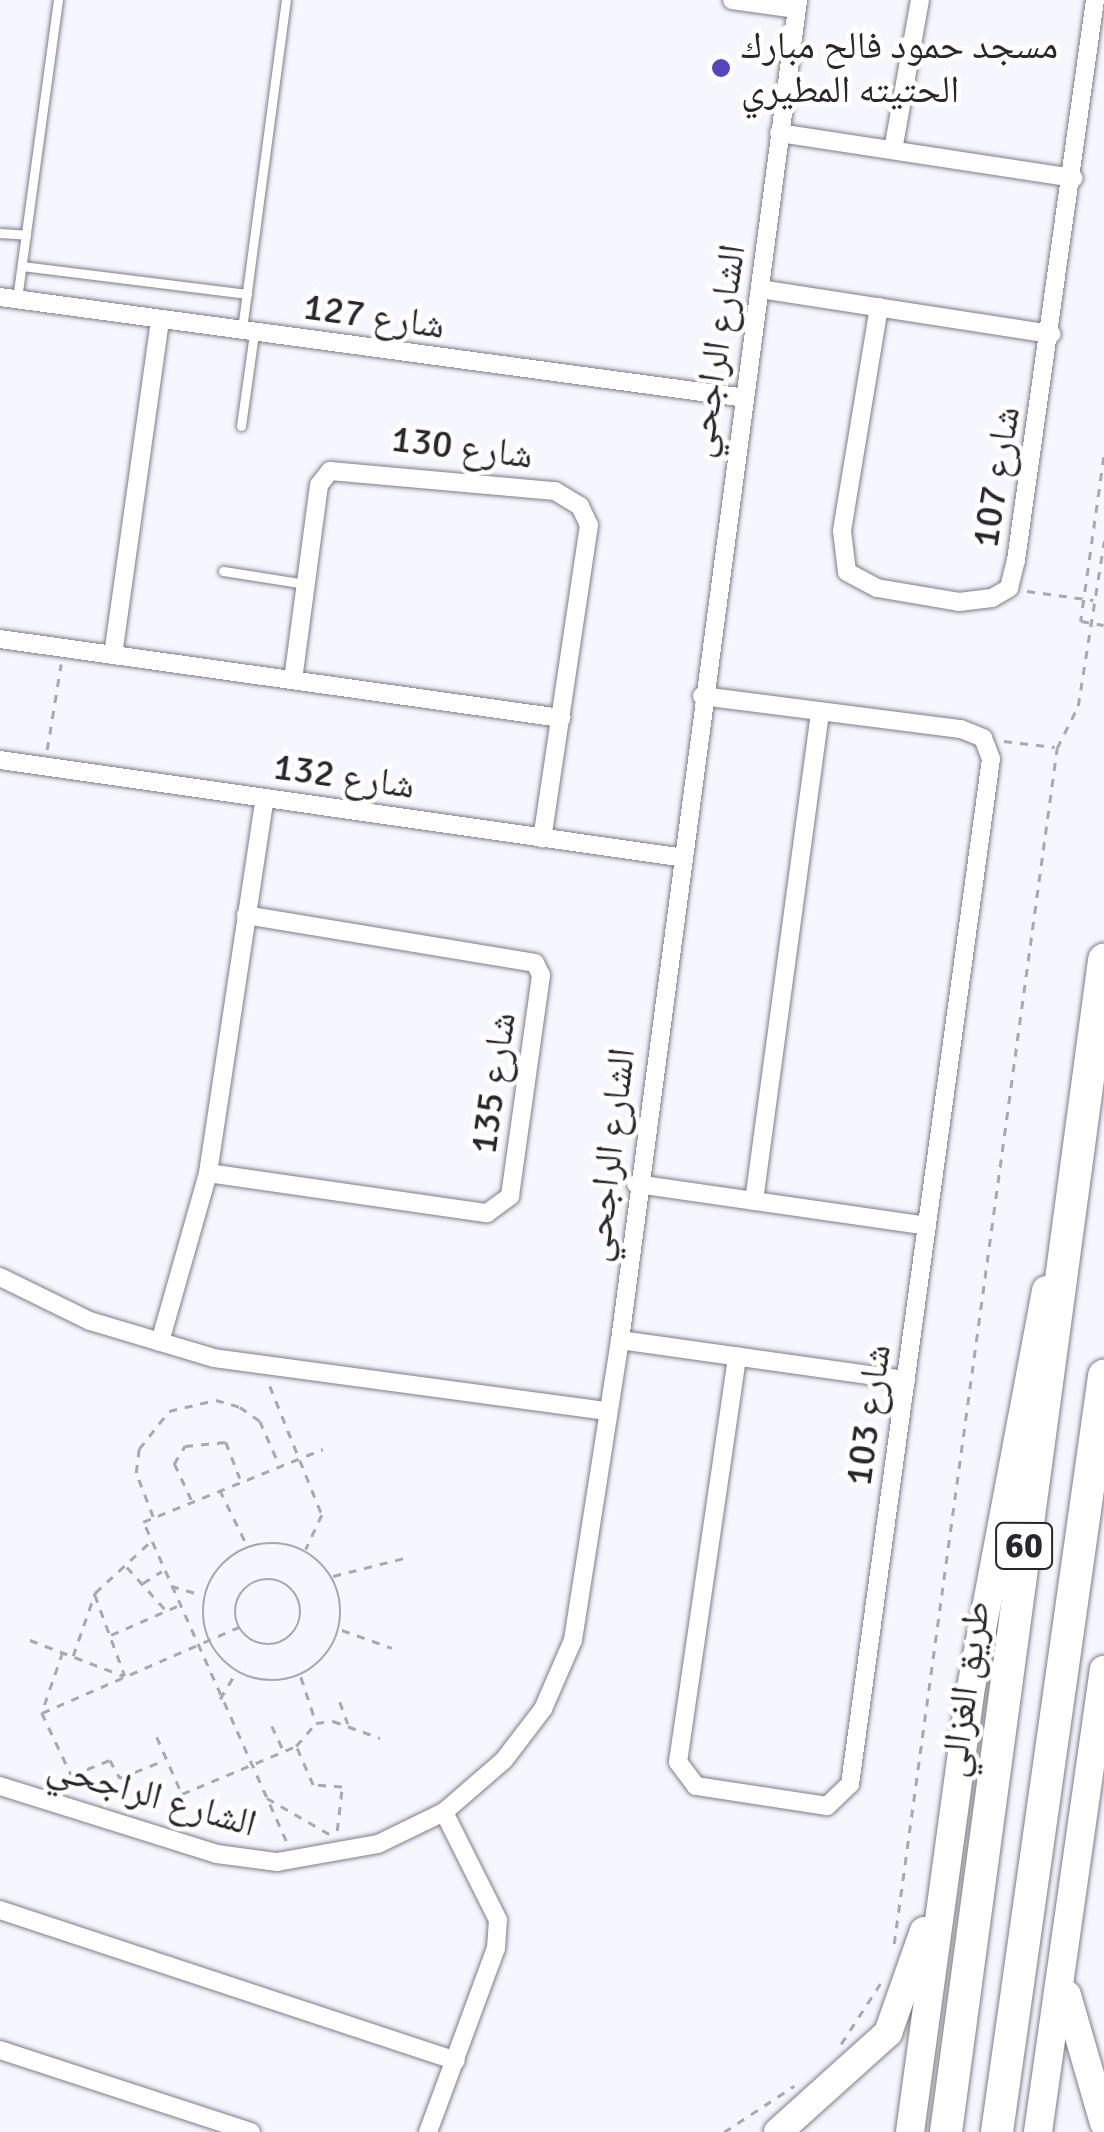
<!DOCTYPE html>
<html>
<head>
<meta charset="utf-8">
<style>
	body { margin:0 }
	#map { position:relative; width:1104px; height:2132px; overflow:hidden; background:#f5f6fe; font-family:Signika,"Noto Naskh Arabic",sans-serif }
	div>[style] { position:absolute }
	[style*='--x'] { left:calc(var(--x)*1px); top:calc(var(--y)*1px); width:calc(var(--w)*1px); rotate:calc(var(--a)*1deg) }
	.path>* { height:2.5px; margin-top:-1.25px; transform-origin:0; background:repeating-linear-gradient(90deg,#a8a9af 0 8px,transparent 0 16px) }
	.path>.ring { margin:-1.25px; padding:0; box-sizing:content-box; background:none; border:2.5px solid #a8a9af; border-radius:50% }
	.roads { filter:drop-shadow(0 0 2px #7d7d85) drop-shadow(0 0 2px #7d7d85) }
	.service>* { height:9px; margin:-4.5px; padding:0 4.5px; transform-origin:4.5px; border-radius:4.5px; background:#fff }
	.minor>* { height:18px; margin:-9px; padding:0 9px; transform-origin:9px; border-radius:9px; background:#fff }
	.primary>* { height:28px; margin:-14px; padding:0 14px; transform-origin:14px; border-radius:14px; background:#fff }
	.motorway>* { height:32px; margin:-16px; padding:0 16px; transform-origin:16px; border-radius:16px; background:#fff }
	.path-bridge>* { height:2.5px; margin-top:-1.25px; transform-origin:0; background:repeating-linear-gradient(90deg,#a8a9af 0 8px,transparent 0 16px) }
	.dots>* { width:28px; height:28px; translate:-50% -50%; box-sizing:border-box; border:5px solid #fff; border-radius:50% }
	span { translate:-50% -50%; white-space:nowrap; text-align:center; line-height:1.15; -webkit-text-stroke:9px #fff; paint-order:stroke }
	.shield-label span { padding:2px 8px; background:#fff; border:2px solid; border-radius:8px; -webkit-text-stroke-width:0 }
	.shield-label { font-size:35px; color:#28282b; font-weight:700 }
	.poi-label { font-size:38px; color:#28282b }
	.left { translate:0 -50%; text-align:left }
	.street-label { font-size:38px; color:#28282b }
</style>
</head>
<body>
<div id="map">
	<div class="path">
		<div style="--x:1027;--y:591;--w:67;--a:7.8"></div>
		<div style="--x:1004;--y:741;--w:51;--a:6.7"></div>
		<div style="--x:47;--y:750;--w:87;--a:-80.8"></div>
		<div style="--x:270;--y:1386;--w:139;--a:68"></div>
		<div style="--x:322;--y:1515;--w:38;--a:115"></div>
		<div style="--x:220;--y:1490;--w:61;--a:63.9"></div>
		<div style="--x:191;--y:1500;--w:40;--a:-115"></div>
		<div style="--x:174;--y:1464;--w:21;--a:-59"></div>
		<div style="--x:185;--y:1446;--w:41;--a:-5.6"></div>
		<div style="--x:226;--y:1442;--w:39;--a:69"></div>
		<div style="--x:153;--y:1517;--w:47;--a:-111.1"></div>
		<div style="--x:136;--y:1473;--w:24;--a:-83"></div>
		<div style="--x:139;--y:1449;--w:48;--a:-51.7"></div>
		<div style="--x:169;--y:1411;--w:48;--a:-13.2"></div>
		<div style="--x:216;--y:1400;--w:25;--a:16"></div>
		<div style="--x:240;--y:1407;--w:24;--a:35"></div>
		<div style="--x:260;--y:1421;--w:47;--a:66.2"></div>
		<div class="ring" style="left:203px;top:1543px;width:135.5px;height:135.5px"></div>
		<div style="--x:127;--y:1567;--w:57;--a:47.9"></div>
		<div style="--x:333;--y:1576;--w:73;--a:-14.2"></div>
		<div class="ring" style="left:235px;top:1579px;width:63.5px;height:63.5px"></div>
		<div style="--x:143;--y:1583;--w:22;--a:-32"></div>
		<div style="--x:171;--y:1586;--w:32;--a:16"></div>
		<div style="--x:95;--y:1595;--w:86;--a:69.7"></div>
		<div style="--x:342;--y:1630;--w:53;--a:19.8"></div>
		<div style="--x:111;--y:1635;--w:72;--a:-23.7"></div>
		<div style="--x:30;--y:1640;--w:101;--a:21"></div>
		<div style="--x:63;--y:1652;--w:65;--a:109"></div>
		<div style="--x:42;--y:1713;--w:68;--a:64.6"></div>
		<div style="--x:73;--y:1656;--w:67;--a:-70.8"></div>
		<div style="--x:95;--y:1593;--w:75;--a:-42.8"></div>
		<div style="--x:301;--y:1677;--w:47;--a:71.6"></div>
		<div style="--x:220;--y:1699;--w:31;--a:-59"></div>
		<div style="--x:340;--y:1702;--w:23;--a:70"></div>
		<div style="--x:42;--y:1713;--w:215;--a:-23.6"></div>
		<div style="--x:272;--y:1726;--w:26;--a:65"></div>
		<div style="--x:157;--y:1737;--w:62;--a:66.3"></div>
		<div style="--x:182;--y:1794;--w:121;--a:-22.8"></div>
		<div style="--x:67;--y:1787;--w:13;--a:-67"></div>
		<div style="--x:72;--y:1775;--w:41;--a:-21.5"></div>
		<div style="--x:110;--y:1760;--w:21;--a:61"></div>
		<div style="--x:120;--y:1778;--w:48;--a:-21.8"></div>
		<div style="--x:267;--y:1798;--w:72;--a:30.1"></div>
		<div style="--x:337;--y:1831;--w:44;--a:-83.5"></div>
		<div style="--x:342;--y:1787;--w:29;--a:-176"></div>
		<div style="--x:313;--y:1785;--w:43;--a:-113.6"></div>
		<div style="--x:296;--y:1746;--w:30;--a:-49"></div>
		<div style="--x:316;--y:1723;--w:17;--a:-7"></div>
		<div style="--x:333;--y:1721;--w:50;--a:19.9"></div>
		<div style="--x:286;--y:1841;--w:350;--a:-114.1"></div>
		<div style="--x:143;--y:1522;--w:194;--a:-22.1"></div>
		<div style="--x:894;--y:1944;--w:1207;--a:-82.24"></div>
		<div style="--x:1057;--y:748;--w:47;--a:-63.4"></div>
		<div style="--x:1078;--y:706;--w:167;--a:-81"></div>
		<div style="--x:841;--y:2044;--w:72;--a:-57"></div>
		<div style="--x:724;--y:2132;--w:84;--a:-33.3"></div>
	</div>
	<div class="roads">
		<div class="service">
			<div style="--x:0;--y:233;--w:26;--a:4"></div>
			<div style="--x:22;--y:266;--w:227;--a:7.1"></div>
			<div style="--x:17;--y:299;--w:302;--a:-82.2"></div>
			<div style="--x:242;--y:329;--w:332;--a:-82.4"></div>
			<div style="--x:241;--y:426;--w:94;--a:-82"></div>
			<div style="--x:223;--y:571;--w:84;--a:8.9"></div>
		</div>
		<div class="minor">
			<div style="--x:732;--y:0;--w:65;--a:8"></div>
			<div style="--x:779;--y:133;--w:298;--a:8.7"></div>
			<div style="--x:893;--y:150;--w:152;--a:-79.8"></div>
			<div style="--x:760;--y:289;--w:295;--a:8.8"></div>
			<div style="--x:0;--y:297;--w:746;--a:7.71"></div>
			<div style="--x:879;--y:307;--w:227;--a:99.4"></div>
			<div style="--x:842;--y:531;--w:41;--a:83"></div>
			<div style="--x:847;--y:572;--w:34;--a:28"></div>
			<div style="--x:877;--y:588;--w:83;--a:9.7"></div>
			<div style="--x:959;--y:602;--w:33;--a:-7"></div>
			<div style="--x:992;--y:598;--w:20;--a:-30"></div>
			<div style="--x:1009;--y:588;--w:29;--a:-76"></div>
			<div style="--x:1016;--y:560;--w:566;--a:-81.97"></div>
			<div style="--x:0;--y:639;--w:567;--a:8.02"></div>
			<div style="--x:113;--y:655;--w:338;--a:-82"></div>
			<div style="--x:293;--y:680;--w:197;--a:-82.4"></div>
			<div style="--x:319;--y:485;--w:18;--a:-52"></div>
			<div style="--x:330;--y:471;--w:226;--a:5.1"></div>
			<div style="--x:555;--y:491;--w:29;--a:31"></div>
			<div style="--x:580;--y:506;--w:21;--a:65"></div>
			<div style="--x:589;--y:525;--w:317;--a:98.5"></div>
			<div style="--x:702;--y:696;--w:261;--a:7.3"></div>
			<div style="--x:961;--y:729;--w:24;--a:22"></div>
			<div style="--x:983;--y:738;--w:22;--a:69"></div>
			<div style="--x:991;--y:759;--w:1035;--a:97.83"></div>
			<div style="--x:850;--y:1784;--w:32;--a:136"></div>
			<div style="--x:827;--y:1806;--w:133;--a:-171.3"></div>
			<div style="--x:696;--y:1786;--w:30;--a:-127"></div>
			<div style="--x:678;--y:1762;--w:410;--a:-81.7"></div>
			<div style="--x:0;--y:760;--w:685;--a:8.14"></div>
			<div style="--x:208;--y:1173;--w:282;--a:8.2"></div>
			<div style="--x:487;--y:1213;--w:29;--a:-36"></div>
			<div style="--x:510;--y:1196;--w:223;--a:-82"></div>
			<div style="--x:541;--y:975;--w:13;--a:-117"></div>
			<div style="--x:535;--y:963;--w:293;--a:-170.6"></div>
			<div style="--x:636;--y:1184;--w:294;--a:8.2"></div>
			<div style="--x:754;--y:1201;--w:491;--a:-82.3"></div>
			<div style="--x:0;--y:1277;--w:100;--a:26.1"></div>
			<div style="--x:90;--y:1321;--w:129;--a:16.6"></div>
			<div style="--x:214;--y:1358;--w:397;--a:7.7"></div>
			<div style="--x:620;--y:1340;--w:289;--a:8"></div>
			<div style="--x:160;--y:1342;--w:176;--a:-74.1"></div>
			<div style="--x:208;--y:1173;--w:379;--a:-81.4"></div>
			<div style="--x:0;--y:1786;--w:227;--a:17.4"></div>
			<div style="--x:217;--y:1854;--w:61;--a:7.6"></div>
			<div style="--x:277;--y:1862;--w:103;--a:-10.1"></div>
			<div style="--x:378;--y:1844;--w:73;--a:-25.9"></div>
			<div style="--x:444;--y:1812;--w:79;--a:-40.9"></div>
			<div style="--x:504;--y:1760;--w:64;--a:-52.6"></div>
			<div style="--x:543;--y:1709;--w:75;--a:-66.5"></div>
			<div style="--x:573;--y:1640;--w:304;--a:-81.1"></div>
			<div style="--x:620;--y:1340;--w:1352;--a:-82.43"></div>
			<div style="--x:0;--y:1910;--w:480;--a:18.3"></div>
			<div style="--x:0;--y:2050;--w:264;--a:18.1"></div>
			<div style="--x:428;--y:2132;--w:196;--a:-69.7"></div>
			<div style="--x:496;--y:1948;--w:28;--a:-86"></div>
			<div style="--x:498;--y:1920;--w:121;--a:-116.6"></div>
		</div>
		<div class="primary">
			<div style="--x:1067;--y:1995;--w:133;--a:73.9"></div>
			<div style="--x:778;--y:2132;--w:148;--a:-42"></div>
			<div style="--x:888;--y:2033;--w:108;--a:-70.6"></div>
			<div style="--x:910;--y:2132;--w:443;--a:-82.2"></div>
			<div style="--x:970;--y:1693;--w:410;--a:-79.3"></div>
			<div style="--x:1038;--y:2132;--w:467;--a:-81.9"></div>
		</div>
		<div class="motorway">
			<div style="--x:946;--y:2132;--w:1183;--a:-82.32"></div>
			<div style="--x:997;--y:2132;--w:764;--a:-81.94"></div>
		</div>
	</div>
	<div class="path-bridge">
		<div style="--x:1104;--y:457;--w:166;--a:98"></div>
		<div style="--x:1081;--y:621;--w:23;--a:10"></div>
	</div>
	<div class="dots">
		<div style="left:721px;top:68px;background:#5546bd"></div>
	</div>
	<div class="shield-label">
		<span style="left:1024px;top:1546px">60</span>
	</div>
	<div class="poi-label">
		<span class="left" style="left:741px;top:68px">مسجد حمود فالح مبارك<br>الحتيته المطيري</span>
	</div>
	<div class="street-label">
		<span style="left:374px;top:316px;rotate:8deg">شارع 127</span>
		<span style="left:716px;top:351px;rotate:-81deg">الشارع الراجحي</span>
		<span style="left:462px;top:447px;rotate:7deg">شارع 130</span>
		<span style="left:996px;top:477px;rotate:-81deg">شارع 107</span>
		<span style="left:344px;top:776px;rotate:8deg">شارع 132</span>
		<span style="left:493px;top:1083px;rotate:-82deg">شارع 135</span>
		<span style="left:609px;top:1155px;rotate:-83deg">الشارع الراجحي</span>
		<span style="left:868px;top:1415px;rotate:-82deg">شارع 103</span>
		<span style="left:965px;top:1689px;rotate:-82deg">طريق الغزالي</span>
		<span style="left:152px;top:1795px;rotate:16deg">الشارع الراجحي</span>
	</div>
</div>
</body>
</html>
